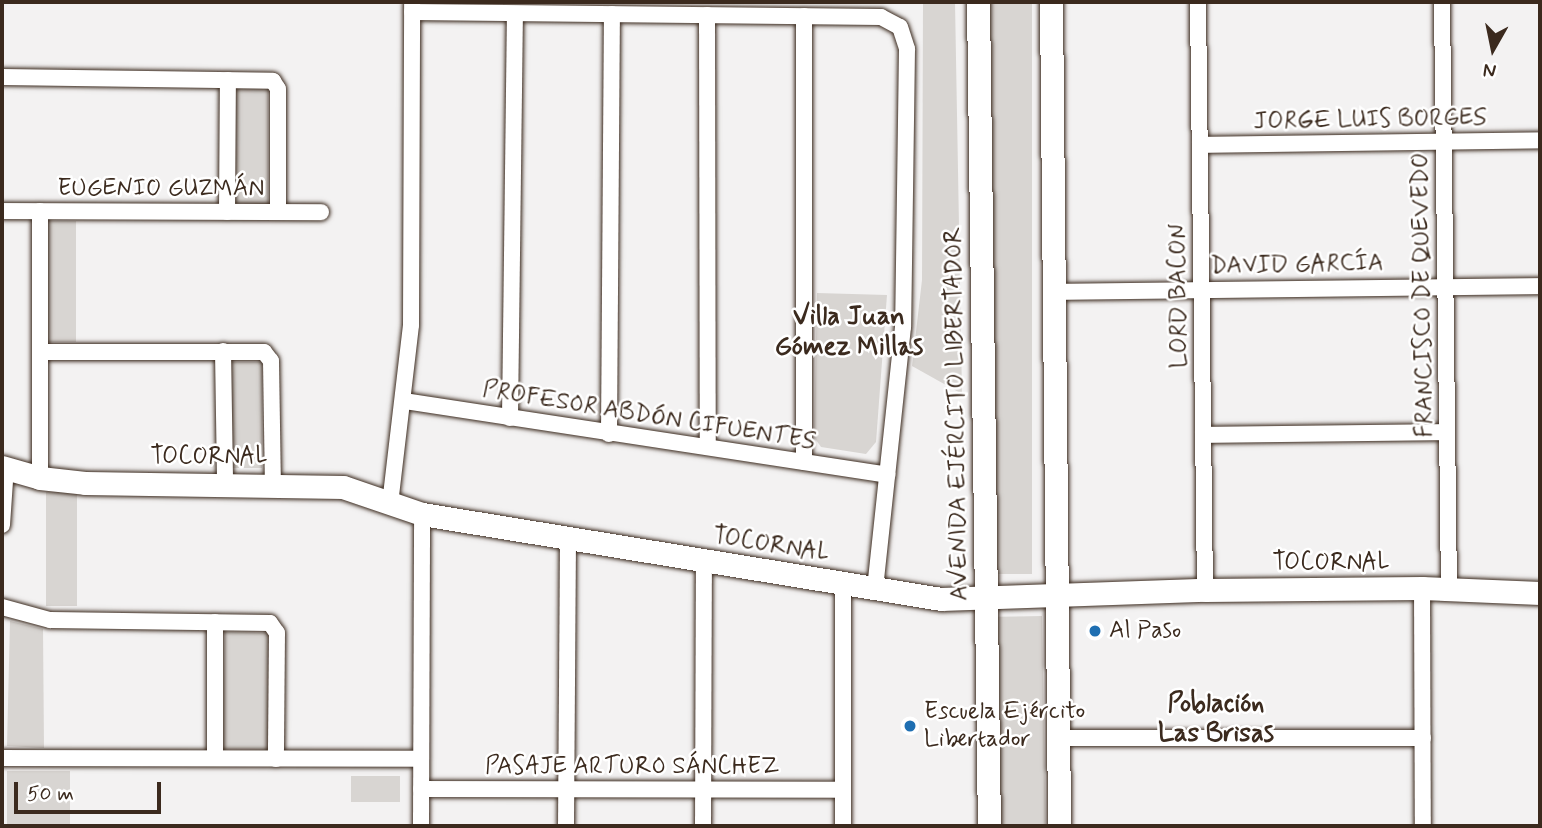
<!DOCTYPE html>
<html>
<head>
<meta charset="utf-8">
<style>
	body { margin:0 }
	#map { position:relative; width:1542px; height:828px; overflow:hidden; background:#f3f2f2; font-family:Mynerve,sans-serif }
	div>[style] { position:absolute }
	[style*='--x'] { left:calc(var(--x)*1px); top:calc(var(--y)*1px); width:calc(var(--w)*1px); rotate:calc(var(--a)*1deg) }
	.green>* { inset:0; background:#d8d5d2; transform-origin:0 0 }
	.roads { filter:drop-shadow(0 0 2px #3b2a1e) drop-shadow(0 0 2px #3b2a1e) }
	.street>* { height:16px; margin:-8px; padding:0 8px; transform-origin:8px; border-radius:8px; background:#fff }
	.secondary>* { height:23px; margin:-11.5px; padding:0 11.5px; transform-origin:11.5px; border-radius:11.5px; background:#fff }
	.dots>* { width:19px; height:19px; translate:-50% -50%; box-sizing:border-box; border:4px solid #fff; border-radius:50% }
	span { translate:-50% -50%; white-space:nowrap; text-align:center; line-height:1.15; -webkit-text-stroke:5px #fff; paint-order:stroke }
	.street-label { font-size:24px; color:#3b2a1e }
	.poi-label { font-size:24px; color:#3b2a1e }
	.left { translate:0 -50%; text-align:left }
	.neighbourhood-label { font-size:26px; color:#3b2a1e; font-weight:700 }
	.frame { position:absolute; inset:0; border:4px solid #3b2a1e; pointer-events:none }
	.north { position:absolute; left:1458px; top:14px; width:70px; height:70px; -webkit-text-stroke:5px #fff; paint-order:stroke; rotate:189deg; font-size:19px; font-weight:700; line-height:28px; text-align:center; color:#3b2a1e }
	.north::after { content:''; display:block; margin:auto; width:24px; height:32px; background:#3b2a1e; clip-path:polygon(50% 0,100% 100%,50% 72%,0 100%) }
	.scale { position:absolute; left:14px; top:782px; width:147px; height:32px; box-sizing:border-box; border:4px solid #3b2a1e; border-top:0; padding-left:9px; font-size:21px; line-height:24px; white-space:nowrap; color:#3b2a1e; -webkit-text-stroke:5px #fff; paint-order:stroke }
</style>
</head>
<body>
<div id="map">
	<div class="green">
		<div style="clip-path:polygon(923px 2px,955px 2px,962px 394px,912px 366px,922px 280px)"></div>
		<div style="left:988px;top:2px;width:44px;height:572px"></div>
		<div style="clip-path:polygon(240px 87px,268px 89px,268px 204px,232px 204px,234px 94px)"></div>
		<div style="left:46px;top:221px;width:30px;height:121px"></div>
		<div style="clip-path:polygon(817px 293px,887px 295px,876px 442px,866px 454px,821px 447px,814px 437px)"></div>
		<div style="left:232px;top:362px;width:30px;height:106px"></div>
		<div style="left:46px;top:492px;width:31px;height:114px"></div>
		<div style="left:1042px;top:616px;width:210px;height:46px;rotate:89deg"></div>
		<div style="clip-path:polygon(10px 621px,43px 629px,44px 748px,7px 746px)"></div>
		<div style="left:225px;top:632px;width:45px;height:117px;rotate:1deg"></div>
		<div style="left:70px;top:771px;width:55px;height:63px;rotate:90deg"></div>
		<div style="left:351px;top:776px;width:49px;height:26px"></div>
	</div>
	<div class="roads">
		<div class="street">
			<div style="--x:1198;--y:2;--w:588;--a:89.32"></div>
			<div style="--x:1442;--y:2;--w:587;--a:89.32"></div>
			<div style="--x:412;--y:12;--w:469;--a:0.6"></div>
			<div style="--x:881;--y:17;--w:21;--a:28"></div>
			<div style="--x:900;--y:27;--w:23;--a:72"></div>
			<div style="--x:907;--y:49;--w:278;--a:90.8"></div>
			<div style="--x:903;--y:327;--w:262;--a:96.1"></div>
			<div style="--x:707;--y:15;--w:432;--a:89.9"></div>
			<div style="--x:804;--y:16;--w:446;--a:90"></div>
			<div style="--x:2;--y:77;--w:271;--a:0.8"></div>
			<div style="--x:273;--y:81;--w:9;--a:58"></div>
			<div style="--x:278;--y:89;--w:123;--a:90"></div>
			<div style="--x:1200;--y:145;--w:340;--a:-0.8"></div>
			<div style="--x:2;--y:211;--w:319;--a:0.2"></div>
			<div style="--x:227;--y:212;--w:132;--a:-89.6"></div>
			<div style="--x:1055;--y:292;--w:485;--a:-0.7"></div>
			<div style="--x:223;--y:351;--w:133;--a:89.1"></div>
			<div style="--x:40;--y:352;--w:224;--a:0"></div>
			<div style="--x:264;--y:352;--w:11;--a:52"></div>
			<div style="--x:271;--y:361;--w:123;--a:89.1"></div>
			<div style="--x:405;--y:401;--w:488;--a:8.7"></div>
			<div style="--x:510;--y:418;--w:404;--a:-89.3"></div>
			<div style="--x:609;--y:434;--w:420;--a:-89.6"></div>
			<div style="--x:1203;--y:435;--w:244;--a:-0.7"></div>
			<div style="--x:40;--y:478;--w:267;--a:-90"></div>
			<div style="--x:390;--y:504;--w:180;--a:-83.3"></div>
			<div style="--x:411;--y:325;--w:321;--a:-89.8"></div>
			<div style="--x:2;--y:525;--w:58;--a:-86.1"></div>
			<div style="--x:1422;--y:588;--w:238;--a:89.8"></div>
			<div style="--x:2;--y:607;--w:50;--a:15.2"></div>
			<div style="--x:50;--y:620;--w:220;--a:0.8"></div>
			<div style="--x:270;--y:623;--w:12;--a:55"></div>
			<div style="--x:277;--y:633;--w:126;--a:90.5"></div>
			<div style="--x:1058;--y:738;--w:365;--a:0"></div>
			<div style="--x:2;--y:758;--w:419;--a:0.1"></div>
			<div style="--x:215;--y:758;--w:136;--a:-90"></div>
			<div style="--x:421;--y:789;--w:422;--a:0.1"></div>
			<div style="--x:421;--y:826;--w:312;--a:-89.8"></div>
			<div style="--x:566;--y:826;--w:288;--a:-89.6"></div>
			<div style="--x:703;--y:826;--w:266;--a:-89.8"></div>
			<div style="--x:843;--y:826;--w:243;--a:-90"></div>
		</div>
		<div class="secondary">
			<div style="--x:978;--y:2;--w:824;--a:89.24"></div>
			<div style="--x:1051;--y:2;--w:824;--a:89.44"></div>
			<div style="--x:2;--y:467;--w:40;--a:16"></div>
			<div style="--x:40;--y:478;--w:45;--a:6.3"></div>
			<div style="--x:85;--y:483;--w:258;--a:0.9"></div>
			<div style="--x:343;--y:487;--w:83;--a:18.9"></div>
			<div style="--x:422;--y:514;--w:526;--a:9.3"></div>
			<div style="--x:941;--y:599;--w:264;--a:-2"></div>
			<div style="--x:1205;--y:590;--w:217;--a:-0.5"></div>
			<div style="--x:1422;--y:588;--w:118;--a:2.4"></div>
		</div>
	</div>
	<div class="dots">
		<div style="left:1095px;top:631px;background:#1f6fb2"></div>
		<div style="left:910px;top:726px;background:#1f6fb2"></div>
	</div>
	<div class="street-label">
		<span style="left:1370px;top:120px;rotate:-1deg">JORGE LUIS BORGES</span>
		<span style="left:161px;top:189px">EUGENIO GUZMÁN</span>
		<span style="left:1297px;top:265px;rotate:-1deg">DAVID GARCÍA</span>
		<span style="left:1423px;top:295px;rotate:-91deg">FRANCISCO DE QUEVEDO</span>
		<span style="left:1179px;top:296px;rotate:-91deg">LORD BACON</span>
		<span style="left:957px;top:414px;rotate:-91deg">AVENIDA EJÉRCITO LIBERTADOR</span>
		<span style="left:649px;top:416px;rotate:9deg">PROFESOR ABDÓN CIFUENTES</span>
		<span style="left:209px;top:457px">TOCORNAL</span>
		<span style="left:771px;top:545px;rotate:9deg">TOCORNAL</span>
		<span style="left:1331px;top:563px">TOCORNAL</span>
		<span style="left:632px;top:767px">PASAJE ARTURO SÁNCHEZ</span>
	</div>
	<div class="poi-label">
		<span class="left" style="left:1109px;top:631px">Al Paso</span>
		<span class="left" style="left:924px;top:726px">Escuela Ejército<br>Libertador</span>
	</div>
	<div class="neighbourhood-label">
		<span style="left:849px;top:333px">Villa Juan<br>Gómez Millas</span>
		<span style="left:1216px;top:720px">Población<br>Las Brisas</span>
	</div>
	<div class="frame"></div>
	<div class="north">N</div>
	<div class="scale">50 m</div>
</div>
</body>
</html>
